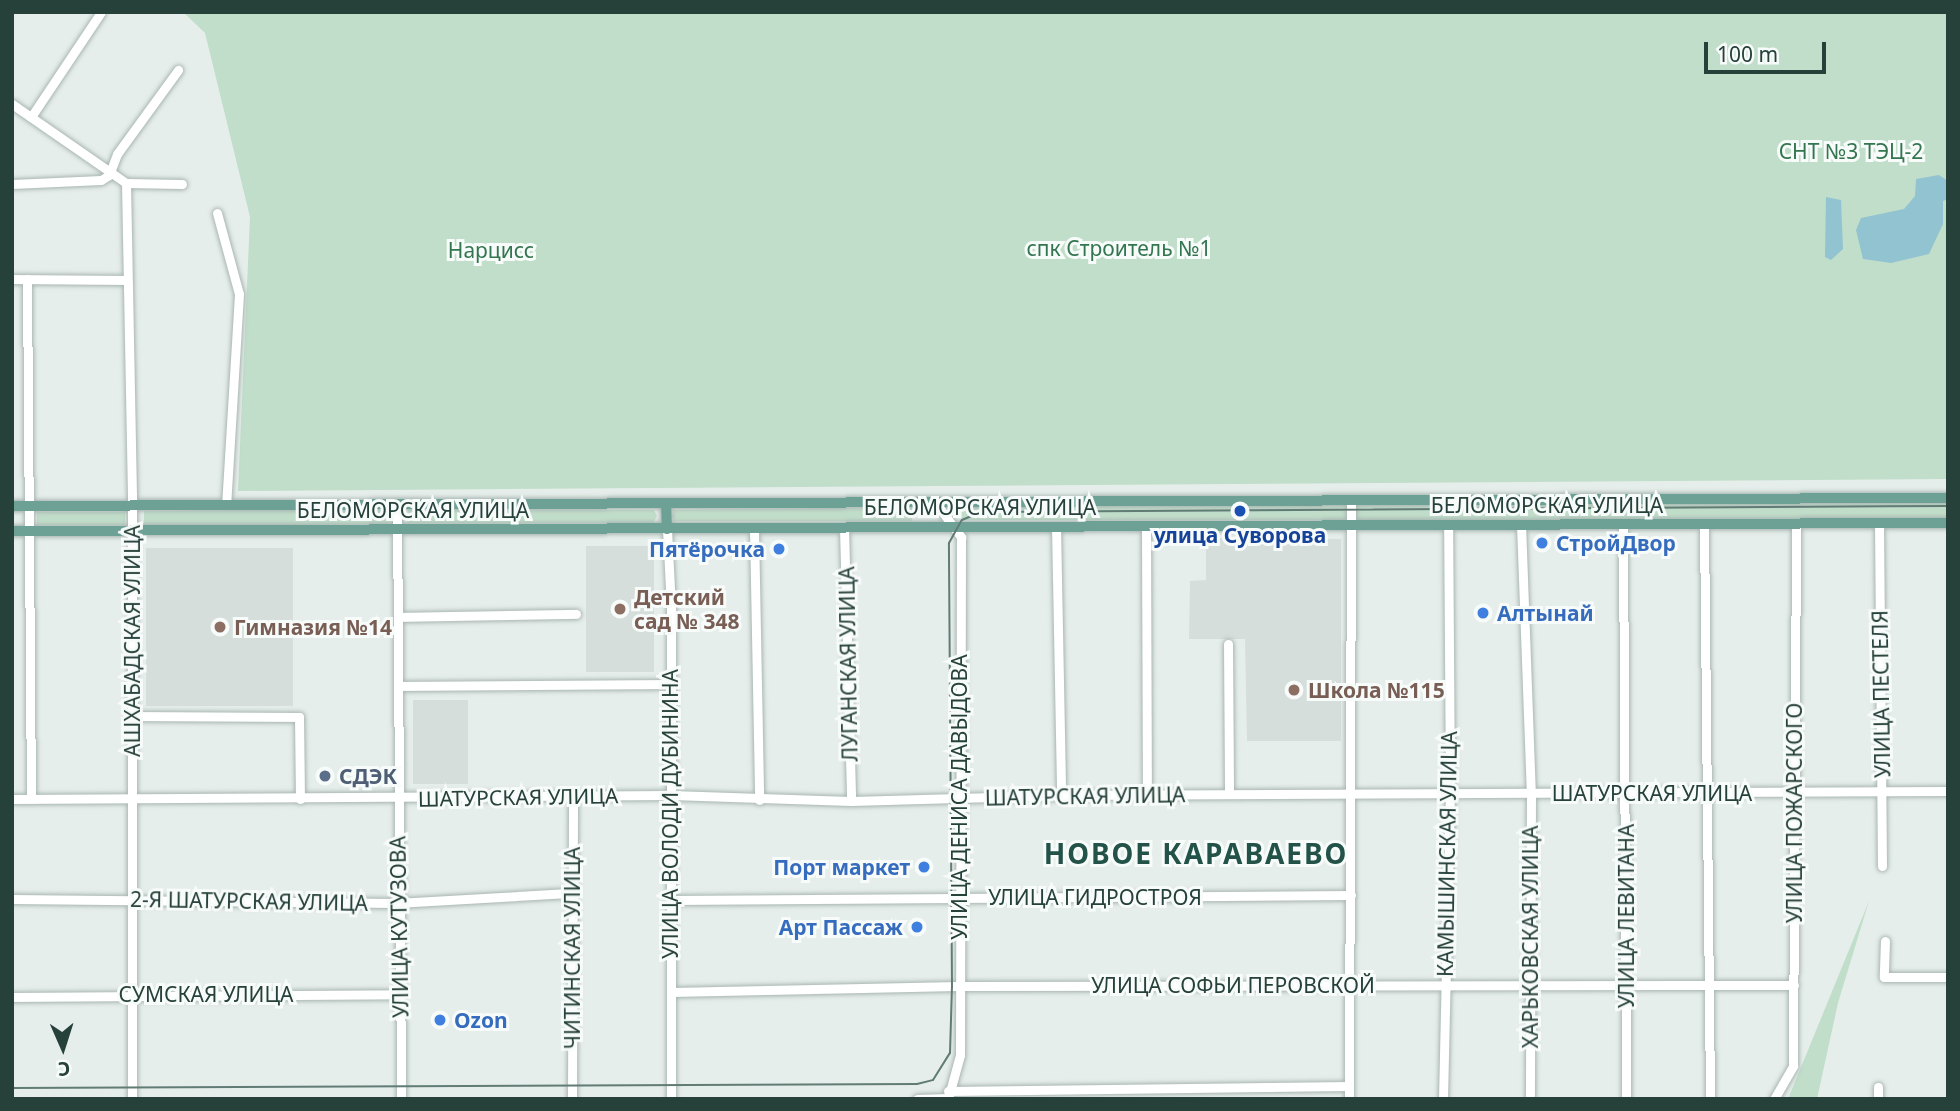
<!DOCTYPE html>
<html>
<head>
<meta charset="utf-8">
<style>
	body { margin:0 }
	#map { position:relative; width:1960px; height:1111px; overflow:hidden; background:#e6eeeb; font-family:"Noto Sans",sans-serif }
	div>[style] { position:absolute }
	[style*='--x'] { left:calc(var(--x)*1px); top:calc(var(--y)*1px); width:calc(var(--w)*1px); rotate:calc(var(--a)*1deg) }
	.built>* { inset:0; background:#d5deda; transform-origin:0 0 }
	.green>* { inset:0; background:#c1deca; transform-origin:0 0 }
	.water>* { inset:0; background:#92c3d0 }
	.roads { filter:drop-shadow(0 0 2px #a9b6b2) drop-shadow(0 0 2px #a9b6b2) }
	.minor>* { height:9px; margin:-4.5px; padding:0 4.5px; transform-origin:4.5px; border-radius:4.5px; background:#fff }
	.major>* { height:10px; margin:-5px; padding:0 5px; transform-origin:5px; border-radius:5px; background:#6ea196 }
	.tram>* { height:2px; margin:-1px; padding:0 1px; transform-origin:1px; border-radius:1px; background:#617b75 }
	.dots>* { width:19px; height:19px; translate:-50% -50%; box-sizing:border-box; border:4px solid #f7fbf9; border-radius:50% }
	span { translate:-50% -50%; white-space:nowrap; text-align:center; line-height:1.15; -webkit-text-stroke:6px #f7fbf9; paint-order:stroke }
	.park-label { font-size:21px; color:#32754f }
	.street-label { font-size:21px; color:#26403a }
	.transit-label { font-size:21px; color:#164399; font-weight:700 }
	.shop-label { font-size:21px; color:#366cbe; font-weight:700 }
	.left { translate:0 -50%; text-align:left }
	.right { translate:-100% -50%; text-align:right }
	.education-label { font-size:21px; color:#785e54; font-weight:700 }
	.service-label { font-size:21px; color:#4e5e75; font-weight:700 }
	.district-label { font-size:28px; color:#225248; font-weight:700; letter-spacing:2px }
	.frame { position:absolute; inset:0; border:14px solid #26403a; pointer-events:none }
	.north { position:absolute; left:28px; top:1013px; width:70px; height:70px; -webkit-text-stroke:5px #f7fbf9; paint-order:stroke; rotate:177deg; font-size:19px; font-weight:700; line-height:28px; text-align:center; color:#26403a }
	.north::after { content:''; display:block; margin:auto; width:24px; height:32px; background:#26403a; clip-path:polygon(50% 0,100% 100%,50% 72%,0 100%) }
	.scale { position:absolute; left:1704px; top:42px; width:122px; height:32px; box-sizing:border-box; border:4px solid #26403a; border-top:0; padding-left:9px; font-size:21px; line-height:24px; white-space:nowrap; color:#26403a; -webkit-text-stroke:5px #f7fbf9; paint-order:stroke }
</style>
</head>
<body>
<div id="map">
	<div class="built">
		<div style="clip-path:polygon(1206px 538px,1341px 539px,1341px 741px,1247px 741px,1245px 639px,1189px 639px,1190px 581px,1206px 580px)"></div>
		<div style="left:586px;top:546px;width:68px;height:126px"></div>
		<div style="left:146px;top:548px;width:147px;height:158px"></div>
		<div style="left:413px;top:700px;width:55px;height:84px"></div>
	</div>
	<div class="green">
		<div style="clip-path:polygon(183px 12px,1948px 12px,1948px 479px,238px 491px,250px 217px,205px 33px)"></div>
		<div style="left:1948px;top:503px;width:17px;height:592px;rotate:90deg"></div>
		<div style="left:962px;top:505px;width:385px;height:15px"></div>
		<div style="clip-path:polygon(912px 507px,912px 521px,674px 521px,672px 516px,674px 510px)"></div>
		<div style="clip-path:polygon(388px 509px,394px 516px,388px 524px,144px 527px,144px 511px)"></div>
		<div style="clip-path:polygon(408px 509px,654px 510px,657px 516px,653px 523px,407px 523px)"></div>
		<div style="left:125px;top:512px;width:13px;height:88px;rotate:90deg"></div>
		<div style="clip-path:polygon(1869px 901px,1838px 1003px,1817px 1099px,1788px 1099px)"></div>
	</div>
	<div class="water">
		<div style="clip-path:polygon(1939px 175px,1948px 181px,1948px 199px,1943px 201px,1943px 224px,1929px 254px,1891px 263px,1863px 259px,1856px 230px,1861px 218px,1904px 209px,1915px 196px,1916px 179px)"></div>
		<div style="clip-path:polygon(1826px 197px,1841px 200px,1843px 249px,1831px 260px,1825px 257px)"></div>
	</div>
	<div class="roads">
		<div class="minor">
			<div style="--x:12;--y:104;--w:139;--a:34.7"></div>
			<div style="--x:126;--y:183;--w:56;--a:1"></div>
			<div style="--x:31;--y:117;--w:126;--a:-56.3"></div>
			<div style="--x:126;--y:183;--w:322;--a:88.9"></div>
			<div style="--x:132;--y:505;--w:594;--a:90"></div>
			<div style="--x:12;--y:184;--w:89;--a:-2.6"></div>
			<div style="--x:101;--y:180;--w:9;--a:-32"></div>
			<div style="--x:109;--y:175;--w:22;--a:-69"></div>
			<div style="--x:117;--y:154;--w:104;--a:-54"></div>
			<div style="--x:217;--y:213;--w:84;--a:74.8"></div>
			<div style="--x:239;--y:294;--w:211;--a:93.5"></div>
			<div style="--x:12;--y:279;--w:114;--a:0.5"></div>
			<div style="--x:27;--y:279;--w:520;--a:89.56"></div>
			<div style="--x:935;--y:502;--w:44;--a:53.4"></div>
			<div style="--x:961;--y:537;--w:518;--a:90.11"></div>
			<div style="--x:960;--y:1055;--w:46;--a:105.3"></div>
			<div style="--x:397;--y:504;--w:595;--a:89.61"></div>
			<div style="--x:1879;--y:523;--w:343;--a:89.5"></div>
			<div style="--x:1521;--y:524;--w:269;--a:87.9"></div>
			<div style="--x:1531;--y:793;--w:306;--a:90.2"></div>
			<div style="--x:1623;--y:524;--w:575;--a:89.7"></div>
			<div style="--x:1704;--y:524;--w:575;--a:89.4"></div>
			<div style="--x:1056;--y:526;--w:269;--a:88.9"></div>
			<div style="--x:1146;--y:526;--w:268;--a:89.8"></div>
			<div style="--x:844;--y:527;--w:274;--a:88.5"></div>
			<div style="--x:667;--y:529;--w:79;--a:87.1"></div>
			<div style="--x:671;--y:608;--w:491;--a:90"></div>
			<div style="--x:754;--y:529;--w:271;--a:88.9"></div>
			<div style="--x:398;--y:617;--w:178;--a:-1"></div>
			<div style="--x:1228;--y:644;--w:150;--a:89.6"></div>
			<div style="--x:399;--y:686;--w:269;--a:-0.4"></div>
			<div style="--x:132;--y:716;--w:167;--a:0.3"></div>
			<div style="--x:299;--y:717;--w:82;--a:89.3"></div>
			<div style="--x:12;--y:799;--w:659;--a:-0.35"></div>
			<div style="--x:671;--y:795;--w:180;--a:1.9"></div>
			<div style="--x:851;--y:801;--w:210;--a:-1.6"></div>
			<div style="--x:1061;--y:795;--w:887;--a:-0.26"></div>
			<div style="--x:12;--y:899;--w:384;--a:0.6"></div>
			<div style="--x:396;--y:903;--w:173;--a:-3.3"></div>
			<div style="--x:671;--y:900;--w:680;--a:-0.42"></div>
			<div style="--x:1885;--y:941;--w:36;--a:92"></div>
			<div style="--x:1884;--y:977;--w:64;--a:0"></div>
			<div style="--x:671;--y:992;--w:287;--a:-1.2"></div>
			<div style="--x:958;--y:986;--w:836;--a:-0.07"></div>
			<div style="--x:12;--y:997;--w:388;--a:-0.4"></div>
			<div style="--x:1878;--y:1087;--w:12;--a:90"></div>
			<div style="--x:948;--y:1091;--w:401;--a:-0.7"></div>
			<div style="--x:572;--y:1099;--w:302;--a:-89.8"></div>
			<div style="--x:917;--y:1099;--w:31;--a:-2"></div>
			<div style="--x:1349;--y:1099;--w:599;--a:-89.81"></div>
			<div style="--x:1443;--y:1099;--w:306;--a:-88.7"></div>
			<div style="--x:1450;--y:793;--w:269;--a:-90.4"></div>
			<div style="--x:1774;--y:1099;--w:38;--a:-60"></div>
			<div style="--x:1793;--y:1066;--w:543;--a:-89.68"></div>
		</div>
		<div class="major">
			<div style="--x:666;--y:503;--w:26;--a:88"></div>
			<div style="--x:12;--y:506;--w:1936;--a:-0.24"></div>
			<div style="--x:12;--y:531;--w:1936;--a:-0.24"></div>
		</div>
	</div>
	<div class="tram">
		<div style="--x:12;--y:1088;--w:905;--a:-0.25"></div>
		<div style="--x:917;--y:1084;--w:16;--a:-14"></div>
		<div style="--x:933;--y:1080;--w:32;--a:-58"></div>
		<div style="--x:950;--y:1053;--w:67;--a:-88.3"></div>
		<div style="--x:952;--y:986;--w:443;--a:-90.4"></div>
		<div style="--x:949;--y:543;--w:26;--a:-61"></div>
		<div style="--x:962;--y:520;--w:21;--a:-23"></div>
		<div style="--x:981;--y:512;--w:967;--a:-0.36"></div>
	</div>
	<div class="dots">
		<div style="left:1240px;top:511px;background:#1a4fb4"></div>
		<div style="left:1542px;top:543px;background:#3f7fe0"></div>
		<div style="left:779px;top:549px;background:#3f7fe0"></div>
		<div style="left:620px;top:609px;background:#8d6e63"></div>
		<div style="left:1483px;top:613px;background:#3f7fe0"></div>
		<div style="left:220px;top:627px;background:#8d6e63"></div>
		<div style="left:1294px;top:690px;background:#8d6e63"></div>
		<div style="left:325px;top:776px;background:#5c6f8a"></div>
		<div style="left:924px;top:867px;background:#3f7fe0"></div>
		<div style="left:917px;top:927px;background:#3f7fe0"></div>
		<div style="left:440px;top:1020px;background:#3f7fe0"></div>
	</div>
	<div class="park-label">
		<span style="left:1851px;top:151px">СНТ №3 ТЭЦ-2</span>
		<span style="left:1119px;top:248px">спк Строитель №1</span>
		<span style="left:491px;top:250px">Нарцисс</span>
	</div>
	<div class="street-label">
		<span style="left:1547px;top:505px">БЕЛОМОРСКАЯ УЛИЦА</span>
		<span style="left:980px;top:507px">БЕЛОМОРСКАЯ УЛИЦА</span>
		<span style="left:413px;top:510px">БЕЛОМОРСКАЯ УЛИЦА</span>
		<span style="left:132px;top:641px;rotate:-90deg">АШХАБАДСКАЯ УЛИЦА</span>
		<span style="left:848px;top:664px;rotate:-91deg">ЛУГАНСКАЯ УЛИЦА</span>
		<span style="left:1881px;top:694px;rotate:-91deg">УЛИЦА ПЕСТЕЛЯ</span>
		<span style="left:1652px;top:793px">ШАТУРСКАЯ УЛИЦА</span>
		<span style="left:1085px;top:796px;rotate:-1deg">ШАТУРСКАЯ УЛИЦА</span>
		<span style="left:518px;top:797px;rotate:-1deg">ШАТУРСКАЯ УЛИЦА</span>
		<span style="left:959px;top:797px;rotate:-90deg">УЛИЦА ДЕНИСА ДАВЫДОВА</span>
		<span style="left:1794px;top:813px;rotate:-90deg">УЛИЦА ПОЖАРСКОГО</span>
		<span style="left:670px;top:814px;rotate:-90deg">УЛИЦА ВОЛОДИ ДУБИНИНА</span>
		<span style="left:1447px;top:854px;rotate:-89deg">КАМЫШИНСКАЯ УЛИЦА</span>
		<span style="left:1095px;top:897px">УЛИЦА ГИДРОСТРОЯ</span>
		<span style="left:249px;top:901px;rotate:1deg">2-Я ШАТУРСКАЯ УЛИЦА</span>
		<span style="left:1626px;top:916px;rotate:-90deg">УЛИЦА ЛЕВИТАНА</span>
		<span style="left:399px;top:927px;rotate:-91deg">УЛИЦА КУТУЗОВА</span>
		<span style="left:1530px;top:937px;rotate:-90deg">ХАРЬКОВСКАЯ УЛИЦА</span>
		<span style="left:572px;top:948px;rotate:-90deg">ЧИТИНСКАЯ УЛИЦА</span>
		<span style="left:1233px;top:985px">УЛИЦА СОФЬИ ПЕРОВСКОЙ</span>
		<span style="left:206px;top:994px">СУМСКАЯ УЛИЦА</span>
	</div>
	<div class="transit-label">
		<span style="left:1240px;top:535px">улица Суворова</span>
	</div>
	<div class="shop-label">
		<span class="left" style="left:1556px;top:543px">СтройДвор</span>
		<span class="right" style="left:765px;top:549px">Пятёрочка</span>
		<span class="left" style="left:1497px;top:613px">Алтынай</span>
		<span class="right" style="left:910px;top:867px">Порт маркет</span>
		<span class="right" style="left:903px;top:927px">Арт Пассаж</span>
		<span class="left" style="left:454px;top:1020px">Ozon</span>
	</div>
	<div class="education-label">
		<span class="left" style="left:634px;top:609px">Детский<br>сад № 348</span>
		<span class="left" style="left:234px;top:627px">Гимназия №14</span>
		<span class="left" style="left:1308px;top:690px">Школа №115</span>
	</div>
	<div class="service-label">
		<span class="left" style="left:339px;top:776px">СДЭК</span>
	</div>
	<div class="district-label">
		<span style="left:1196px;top:853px">НОВОЕ КАРАВАЕВО</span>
	</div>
	<div class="frame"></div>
	<div class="north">С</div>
	<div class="scale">100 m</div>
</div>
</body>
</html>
